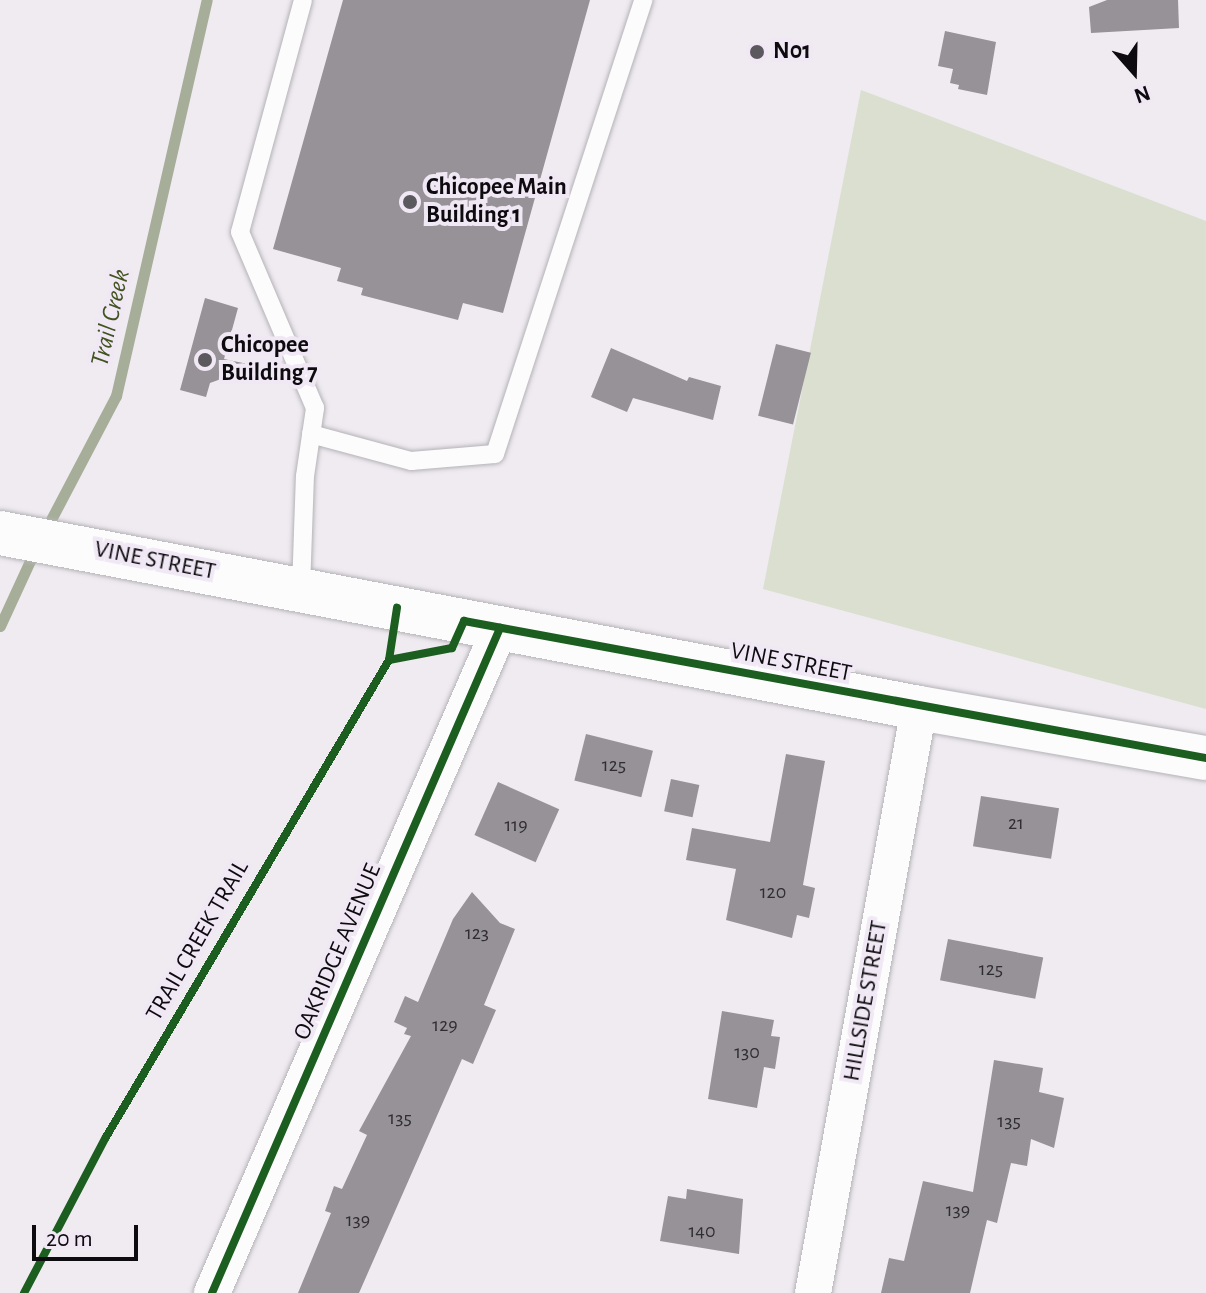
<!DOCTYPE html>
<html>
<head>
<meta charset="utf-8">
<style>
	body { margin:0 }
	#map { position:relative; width:1206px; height:1293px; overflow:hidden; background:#efebf1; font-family:"Alegreya Sans",sans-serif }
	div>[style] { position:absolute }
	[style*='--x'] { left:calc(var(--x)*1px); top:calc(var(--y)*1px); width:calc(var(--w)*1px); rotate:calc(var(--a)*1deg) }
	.green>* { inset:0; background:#dadfcf }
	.stream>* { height:11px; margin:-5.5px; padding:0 5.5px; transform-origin:5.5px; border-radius:5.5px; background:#a6ae99 }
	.building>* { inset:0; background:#969297; transform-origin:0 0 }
	.roads { filter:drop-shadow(0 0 2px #b5b2b7) drop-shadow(0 0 2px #b5b2b7) }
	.lane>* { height:18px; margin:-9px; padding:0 9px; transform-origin:9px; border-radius:9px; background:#fdfcfd }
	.street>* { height:36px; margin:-18px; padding:0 18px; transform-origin:18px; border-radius:18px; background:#fdfcfd }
	.secondary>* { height:44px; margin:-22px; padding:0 22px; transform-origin:22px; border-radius:22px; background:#fdfcfd }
	.cycleway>* { height:8px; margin:-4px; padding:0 4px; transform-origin:4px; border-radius:4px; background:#1b5e20 }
	.dots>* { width:22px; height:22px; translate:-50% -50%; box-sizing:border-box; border:4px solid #f0e8f4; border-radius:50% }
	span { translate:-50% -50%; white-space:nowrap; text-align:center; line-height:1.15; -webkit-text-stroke:8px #f0e8f4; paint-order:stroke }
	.number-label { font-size:20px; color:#2f2d31 }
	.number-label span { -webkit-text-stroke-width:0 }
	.poi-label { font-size:24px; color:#0d0b0f; font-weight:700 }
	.left { translate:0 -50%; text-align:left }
	.street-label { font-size:24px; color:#0d0b0f }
	.water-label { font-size:26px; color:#41531e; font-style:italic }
	.north { position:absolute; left:1094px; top:32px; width:80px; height:80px; -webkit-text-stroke:6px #f0e8f4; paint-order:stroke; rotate:160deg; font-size:22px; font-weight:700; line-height:32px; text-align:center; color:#0d0b0f }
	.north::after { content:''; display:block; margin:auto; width:28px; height:36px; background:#0d0b0f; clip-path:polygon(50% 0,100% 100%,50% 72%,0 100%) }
	.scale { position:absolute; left:32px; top:1225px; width:106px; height:36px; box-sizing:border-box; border:4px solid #0d0b0f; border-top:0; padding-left:10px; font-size:24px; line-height:28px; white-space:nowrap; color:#0d0b0f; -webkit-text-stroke:6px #f0e8f4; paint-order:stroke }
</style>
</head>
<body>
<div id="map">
	<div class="green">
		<div style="clip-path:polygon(861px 90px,1206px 221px,1206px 709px,763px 589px)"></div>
	</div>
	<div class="stream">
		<div style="--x:45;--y:531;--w:153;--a:-62.3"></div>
		<div style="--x:116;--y:396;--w:406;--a:-77.1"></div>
		<div style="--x:0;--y:626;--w:84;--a:-65.3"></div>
	</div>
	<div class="building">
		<div style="clip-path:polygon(343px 0,590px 0,503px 313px,463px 303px,458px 320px,361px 295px,363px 288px,337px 281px,341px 268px,273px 249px)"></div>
		<div style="clip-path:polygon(1107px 0,1178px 0,1179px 28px,1091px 33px,1089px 7px)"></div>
		<div style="clip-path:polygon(945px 31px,996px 42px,987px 95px,958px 89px,959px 85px,950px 83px,953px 69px,938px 66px)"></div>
		<div style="clip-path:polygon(205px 298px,238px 308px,224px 359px,257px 366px,210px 383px,206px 397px,180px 390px)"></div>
		<div style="left:776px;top:344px;width:36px;height:74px;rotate:14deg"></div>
		<div style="clip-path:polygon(611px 348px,687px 381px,689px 377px,721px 386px,713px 420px,633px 398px,627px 412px,591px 397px)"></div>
		<div style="left:586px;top:734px;width:69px;height:48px;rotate:14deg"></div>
		<div style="clip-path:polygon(786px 754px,825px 761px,803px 885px,815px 888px,809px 918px,797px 915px,792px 938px,726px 920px,736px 869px,686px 860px,692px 828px,770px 842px)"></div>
		<div style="left:671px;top:779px;width:29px;height:33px;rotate:12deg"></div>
		<div style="left:498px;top:782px;width:67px;height:58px;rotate:24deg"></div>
		<div style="left:981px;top:796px;width:79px;height:51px;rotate:9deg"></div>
		<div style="clip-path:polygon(472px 892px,500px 923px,515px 929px,484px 1005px,496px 1010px,473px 1064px,462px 1059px,359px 1293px,298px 1293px,331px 1213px,325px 1211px,334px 1186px,342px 1189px,367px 1135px,359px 1131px,411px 1036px,404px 1034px,407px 1028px,394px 1022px,405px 996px,418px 1002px,453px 919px)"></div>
		<div style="left:948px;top:939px;width:97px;height:42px;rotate:11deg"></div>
		<div style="clip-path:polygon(722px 1011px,774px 1020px,771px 1036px,780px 1037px,775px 1069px,764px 1067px,757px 1108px,708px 1099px)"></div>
		<div style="clip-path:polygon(994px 1060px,1043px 1068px,1039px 1092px,1064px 1098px,1054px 1148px,1031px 1139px,1027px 1166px,1011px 1163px,997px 1223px,987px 1220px,970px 1293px,881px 1293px,889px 1258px,904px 1261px,923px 1181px,973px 1192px)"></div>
		<div style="clip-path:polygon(687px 1189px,743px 1199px,739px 1254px,660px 1241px,668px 1196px,686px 1199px)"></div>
	</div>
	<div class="roads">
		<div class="lane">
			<div style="--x:311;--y:434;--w:104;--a:15.1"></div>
			<div style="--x:411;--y:461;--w:84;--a:-4.8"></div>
			<div style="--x:495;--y:454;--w:478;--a:-71.9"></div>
			<div style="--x:301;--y:589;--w:113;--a:-88"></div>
			<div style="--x:305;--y:476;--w:69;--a:-81.6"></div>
			<div style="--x:315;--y:408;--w:191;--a:-113.1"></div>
			<div style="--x:240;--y:232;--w:240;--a:-74.8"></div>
		</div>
		<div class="street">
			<div style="--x:212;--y:1293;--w:725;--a:-66.58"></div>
			<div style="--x:813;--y:1293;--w:595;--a:-79.73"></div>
		</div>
		<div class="secondary">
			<div style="--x:0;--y:533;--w:936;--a:10.78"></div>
			<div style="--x:919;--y:708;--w:291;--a:9.9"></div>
		</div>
	</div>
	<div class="cycleway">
		<div style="--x:389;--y:660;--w:64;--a:-10.8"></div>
		<div style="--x:452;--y:648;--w:30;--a:-66"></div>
		<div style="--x:464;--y:621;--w:755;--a:10.46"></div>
		<div style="--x:24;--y:1293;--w:176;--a:-62.3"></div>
		<div style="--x:106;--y:1137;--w:555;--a:-59.32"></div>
		<div style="--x:389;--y:660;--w:53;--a:-81.3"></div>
		<div style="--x:212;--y:1293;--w:725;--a:-66.58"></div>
	</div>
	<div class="dots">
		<div style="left:757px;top:52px;background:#5c595e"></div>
		<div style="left:410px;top:202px;background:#5c595e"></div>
		<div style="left:205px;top:360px;background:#5c595e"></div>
	</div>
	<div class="number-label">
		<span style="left:614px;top:765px">125</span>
		<span style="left:1016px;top:823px">21</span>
		<span style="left:516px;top:825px">119</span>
		<span style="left:773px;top:892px">120</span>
		<span style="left:477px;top:933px">123</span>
		<span style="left:991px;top:969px">125</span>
		<span style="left:445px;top:1025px">129</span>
		<span style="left:747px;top:1052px">130</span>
		<span style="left:400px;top:1118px">135</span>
		<span style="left:1009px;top:1121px">135</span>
		<span style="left:958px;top:1210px">139</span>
		<span style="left:358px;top:1220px">139</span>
		<span style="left:702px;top:1231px">140</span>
	</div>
	<div class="poi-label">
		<span class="left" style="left:773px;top:52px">N01</span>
		<span class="left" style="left:426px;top:202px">Chicopee Main<br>Building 1</span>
		<span class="left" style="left:221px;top:360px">Chicopee<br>Building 7</span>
	</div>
	<div class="street-label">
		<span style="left:155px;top:561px;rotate:11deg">VINE STREET</span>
		<span style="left:791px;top:663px;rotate:11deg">VINE STREET</span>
		<span style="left:198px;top:941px;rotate:-60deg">TRAIL CREEK TRAIL</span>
		<span style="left:338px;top:952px;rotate:-67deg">OAKRIDGE AVENUE</span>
		<span style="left:866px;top:1001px;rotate:-80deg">HILLSIDE STREET</span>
	</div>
	<div class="water-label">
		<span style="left:111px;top:318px;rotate:-77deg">Trail Creek</span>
	</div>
	<div class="north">N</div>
	<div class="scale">20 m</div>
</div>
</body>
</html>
